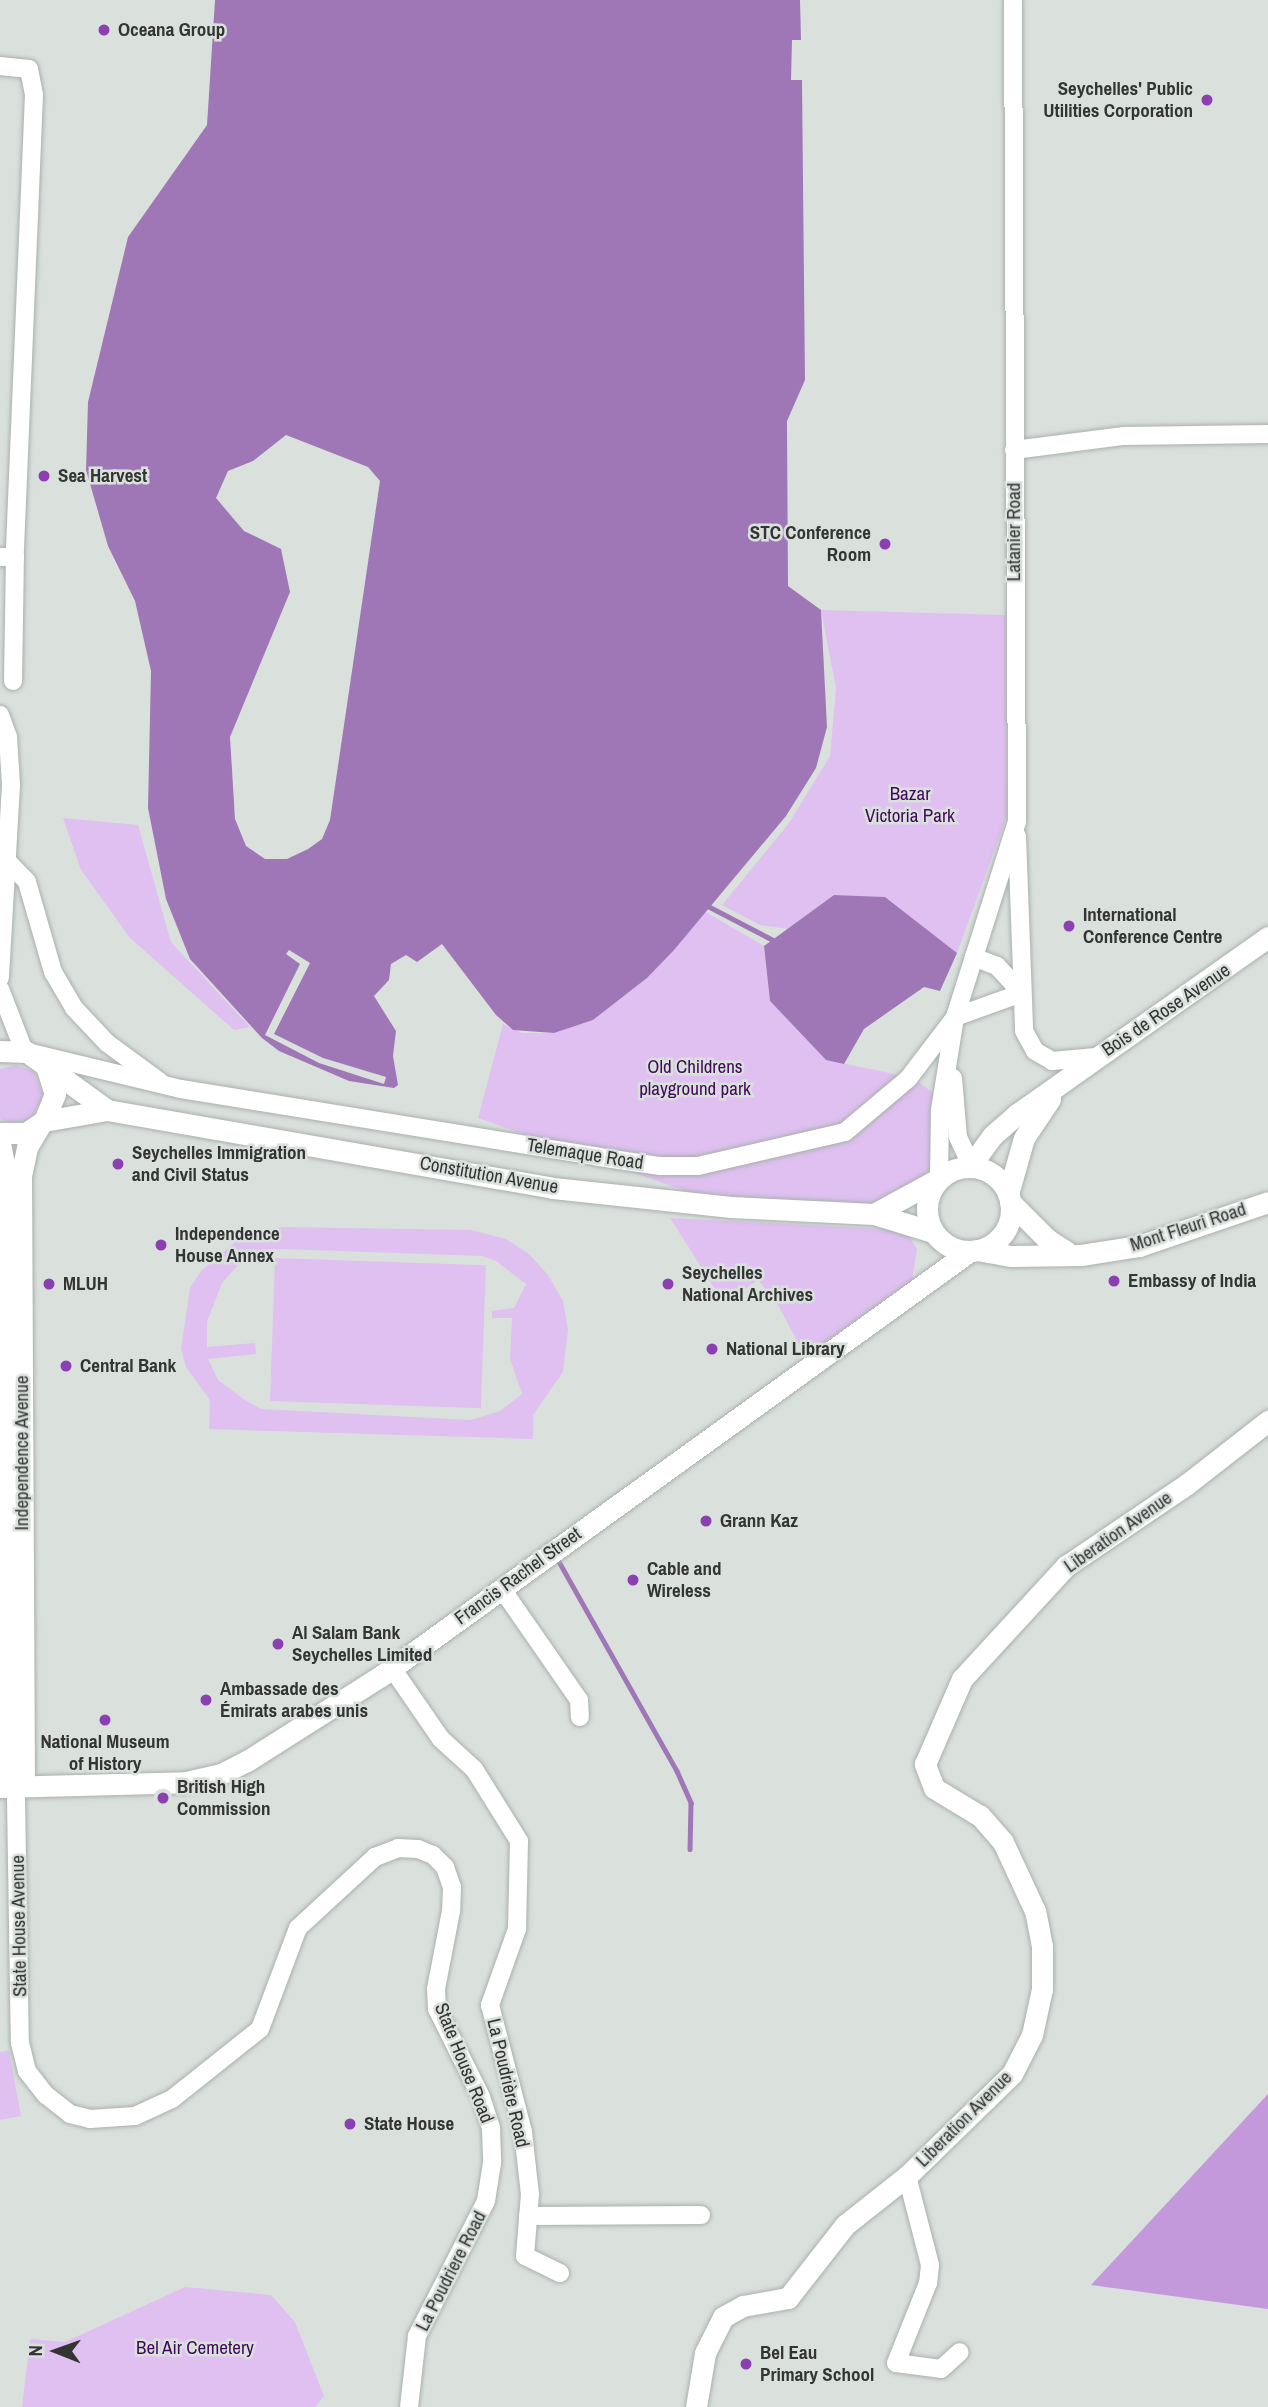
<!DOCTYPE html>
<html>
<head>
<meta charset="utf-8">
<style>
	body { margin:0 }
	#map { position:relative; width:1268px; height:2407px; overflow:hidden; background:#dae1dd; font-family:"Archivo Narrow",sans-serif }
	div>[style] { position:absolute }
	[style*='--x'] { left:calc(var(--x)*1px); top:calc(var(--y)*1px); width:calc(var(--w)*1px); rotate:calc(var(--a)*1deg) }
	.green>* { inset:0; background:#dfc0f1; transform-origin:0 0 }
	.forest>* { inset:0; background:#c499db }
	.water>* { inset:0; background:#a077b6 }
	.pier>* { inset:0; background:#dae1dd }
	.stream>* { height:4.5px; margin:-2.25px; padding:0 2.25px; transform-origin:2.25px; border-radius:2.25px; background:#a077b6 }
	.roads { filter:drop-shadow(0 0 2px #a9b0ad) drop-shadow(0 0 2px #a9b0ad) }
	.minor>* { height:18px; margin:-9px; padding:0 9px; transform-origin:9px; border-radius:9px; background:#fff }
	.major>* { height:21px; margin:-10.5px; padding:0 10.5px; transform-origin:10.5px; border-radius:10.5px; background:#fff }
	.major>.ring { margin:-10.5px; padding:0; box-sizing:content-box; background:none; border:21px solid #fff; border-radius:50% }
	.dots>* { width:19px; height:19px; translate:-50% -50%; box-sizing:border-box; border:4px solid #dae1dd; border-radius:50% }
	span { translate:-50% -50%; white-space:nowrap; text-align:center; line-height:1.15; -webkit-text-stroke:5px #dae1dd; paint-order:stroke }
	.poi-label { font-size:19px; color:#333534; font-weight:700 }
	.left { translate:0 -50%; text-align:left }
	.right { translate:-100% -50%; text-align:right }
	.street-label { font-size:19px; color:#333534 }
	.park-label { font-size:19px; color:#420859 }
	.north { position:absolute; left:21px; top:2316px; width:70px; height:70px; -webkit-text-stroke:5px #dae1dd; paint-order:stroke; rotate:271deg; font-size:19px; font-weight:700; line-height:28px; text-align:center; color:#333534 }
	.north::after { content:''; display:block; margin:auto; width:24px; height:32px; background:#333534; clip-path:polygon(50% 0,100% 100%,50% 72%,0 100%) }
</style>
</head>
<body>
<div id="map">
	<div class="green">
		<div style="clip-path:polygon(821px 610px,1006px 615px,1007px 816px,957px 953px,885px 897px,834px 895px,788px 929px,760px 925px,722px 905px,789px 823px,830px 756px,836px 688px)"></div>
		<div style="clip-path:polygon(63px 818px,138px 825px,171px 942px,250px 1027px,234px 1030px,130px 938px,81px 870px)"></div>
		<div style="clip-path:polygon(704px 911px,764px 946px,770px 1001px,826px 1060px,914px 1078px,938px 1097px,939px 1179px,874px 1214px,731px 1207px,478px 1118px,503px 1024px,522px 1033px,553px 1033px,593px 1020px,647px 978px)"></div>
		<div style="clip-path:polygon(16px 1065px,33px 1071px,44px 1096px,30px 1120px,11px 1123px,0 1119px,0 1069px)"></div>
		<div style="clip-path:polygon(670px 1218px,905px 1230px,917px 1249px,912px 1281px,811px 1367px,778px 1305px,758px 1280px,724px 1303px)"></div>
		<div style="clip-path:polygon(evenodd,282px 1227px,471px 1230px,506px 1239px,529px 1254px,548px 1275px,563px 1301px,568px 1330px,563px 1372px,533px 1415px,533px 1439px,209px 1429px,210px 1400px,186px 1367px,181px 1349px,190px 1288px,201px 1271px,240px 1238px,282px 1227px,281px 1249px,482px 1256px,496px 1261px,526px 1284px,514px 1308px,492px 1311px,492px 1318px,512px 1318px,510px 1359px,522px 1394px,500px 1411px,471px 1420px,261px 1409px,245px 1400px,218px 1380px,208px 1359px,256px 1354px,255px 1343px,207px 1347px,207px 1322px,222px 1283px,238px 1265px,281px 1249px)"></div>
		<div style="left:275px;top:1258px;width:211px;height:143px;rotate:2deg"></div>
		<div style="clip-path:polygon(9px 2051px,21px 2116px,0 2120px,0 2052px)"></div>
		<div style="clip-path:polygon(185px 2287px,271px 2295px,295px 2322px,324px 2396px,315px 2407px,22px 2407px,30px 2339px,65px 2342px)"></div>
	</div>
	<div class="forest">
		<div style="clip-path:polygon(1268px 2094px,1268px 2309px,1091px 2285px)"></div>
	</div>
	<div class="water">
		<div style="clip-path:polygon(evenodd,215px 0,800px 0,801px 40px,792px 40px,791px 80px,802px 80px,805px 380px,787px 421px,788px 586px,821px 610px,827px 727px,816px 768px,786px 816px,674px 950px,647px 978px,593px 1020px,554px 1033px,513px 1030px,496px 1015px,442px 944px,417px 962px,406px 955px,391px 964px,389px 980px,374px 996px,396px 1031px,393px 1056px,398px 1085px,394px 1088px,349px 1081px,279px 1051px,262px 1038px,190px 959px,166px 899px,148px 808px,151px 671px,135px 601px,108px 546px,86px 470px,88px 402px,128px 237px,207px 125px,215px 0,286px 435px,368px 467px,380px 481px,330px 820px,322px 839px,308px 849px,287px 859px,265px 859px,246px 846px,235px 819px,230px 737px,290px 592px,281px 549px,244px 531px,216px 498px,228px 471px,253px 461px,286px 435px)"></div>
		<div style="clip-path:polygon(834px 895px,885px 897px,957px 953px,940px 991px,924px 987px,864px 1029px,844px 1064px,826px 1060px,770px 1001px,764px 946px)"></div>
	</div>
	<div class="pier">
		<div style="clip-path:polygon(289px 950px,310px 963px,274px 1034px,323px 1058px,386px 1077px,384px 1084px,319px 1063px,265px 1035px,300px 964px,286px 954px)"></div>
	</div>
	<div class="stream">
		<div style="--x:708;--y:906;--w:73;--a:27.6"></div>
		<div style="--x:557;--y:1558;--w:244;--a:60.6"></div>
		<div style="--x:677;--y:1771;--w:35;--a:66"></div>
		<div style="--x:691;--y:1803;--w:46;--a:91.2"></div>
	</div>
	<div class="roads">
		<div class="minor">
			<div style="--x:0;--y:66;--w:29;--a:6"></div>
			<div style="--x:29;--y:69;--w:26;--a:79"></div>
			<div style="--x:34;--y:95;--w:462;--a:92.4"></div>
			<div style="--x:15;--y:557;--w:15;--a:180"></div>
			<div style="--x:1014;--y:450;--w:111;--a:-7.3"></div>
			<div style="--x:1124;--y:436;--w:144;--a:-0.8"></div>
			<div style="--x:13;--y:681;--w:124;--a:-89.1"></div>
			<div style="--x:0;--y:715;--w:23;--a:70"></div>
			<div style="--x:8;--y:737;--w:48;--a:86.4"></div>
			<div style="--x:11;--y:785;--w:193;--a:93.3"></div>
			<div style="--x:1017;--y:836;--w:195;--a:87.9"></div>
			<div style="--x:1024;--y:1031;--w:23;--a:61"></div>
			<div style="--x:1035;--y:1051;--w:20;--a:30"></div>
			<div style="--x:1052;--y:1061;--w:44;--a:-5.2"></div>
			<div style="--x:7;--y:861;--w:29;--a:46"></div>
			<div style="--x:27;--y:882;--w:94;--a:73.9"></div>
			<div style="--x:53;--y:972;--w:42;--a:59.7"></div>
			<div style="--x:74;--y:1008;--w:48;--a:46.7"></div>
			<div style="--x:107;--y:1043;--w:66;--a:36.3"></div>
			<div style="--x:0;--y:989;--w:66;--a:68.8"></div>
			<div style="--x:955;--y:1017;--w:71;--a:-19.7"></div>
			<div style="--x:1022;--y:993;--w:37;--a:-133"></div>
			<div style="--x:997;--y:966;--w:25;--a:-159"></div>
			<div style="--x:27;--y:1052;--w:158;--a:13.5"></div>
			<div style="--x:181;--y:1089;--w:423;--a:9.2"></div>
			<div style="--x:599;--y:1157;--w:62;--a:8.4"></div>
			<div style="--x:660;--y:1166;--w:38;--a:0"></div>
			<div style="--x:698;--y:1166;--w:151;--a:-13"></div>
			<div style="--x:845;--y:1132;--w:82;--a:-40.1"></div>
			<div style="--x:908;--y:1079;--w:74;--a:-52.7"></div>
			<div style="--x:953;--y:1078;--w:59;--a:85.2"></div>
			<div style="--x:958;--y:1137;--w:31;--a:65"></div>
			<div style="--x:939;--y:1179;--w:69;--a:-89.2"></div>
			<div style="--x:940;--y:1110;--w:94;--a:-80.8"></div>
			<div style="--x:955;--y:1017;--w:205;--a:-72.4"></div>
			<div style="--x:1017;--y:822;--w:822;--a:-90.28"></div>
			<div style="--x:502;--y:1589;--w:135;--a:55.3"></div>
			<div style="--x:579;--y:1700;--w:17;--a:87"></div>
			<div style="--x:392;--y:1668;--w:86;--a:55.4"></div>
			<div style="--x:441;--y:1739;--w:45;--a:42.3"></div>
			<div style="--x:474;--y:1769;--w:85;--a:58"></div>
			<div style="--x:519;--y:1841;--w:88;--a:91.3"></div>
			<div style="--x:517;--y:1929;--w:81;--a:109.6"></div>
			<div style="--x:490;--y:2005;--w:131;--a:75.4"></div>
			<div style="--x:523;--y:2132;--w:62;--a:83.6"></div>
			<div style="--x:530;--y:2194;--w:62;--a:94.6"></div>
			<div style="--x:525;--y:2256;--w:39;--a:26"></div>
			<div style="--x:16;--y:1798;--w:245;--a:89.1"></div>
			<div style="--x:20;--y:2043;--w:29;--a:76"></div>
			<div style="--x:27;--y:2071;--w:31;--a:52"></div>
			<div style="--x:46;--y:2095;--w:31;--a:38"></div>
			<div style="--x:70;--y:2114;--w:21;--a:14"></div>
			<div style="--x:90;--y:2119;--w:45;--a:-3.8"></div>
			<div style="--x:135;--y:2116;--w:41;--a:-24.7"></div>
			<div style="--x:172;--y:2099;--w:112;--a:-38.5"></div>
			<div style="--x:260;--y:2029;--w:108;--a:-69.4"></div>
			<div style="--x:298;--y:1928;--w:105;--a:-42.7"></div>
			<div style="--x:375;--y:1857;--w:25;--a:-21"></div>
			<div style="--x:398;--y:1848;--w:20;--a:3"></div>
			<div style="--x:418;--y:1849;--w:16;--a:22"></div>
			<div style="--x:433;--y:1855;--w:17;--a:45"></div>
			<div style="--x:445;--y:1867;--w:21;--a:71"></div>
			<div style="--x:452;--y:1887;--w:24;--a:92"></div>
			<div style="--x:451;--y:1911;--w:79;--a:100.9"></div>
			<div style="--x:436;--y:1989;--w:20;--a:87"></div>
			<div style="--x:437;--y:2009;--w:98;--a:63.4"></div>
			<div style="--x:481;--y:2097;--w:33;--a:72"></div>
			<div style="--x:491;--y:2128;--w:35;--a:88"></div>
			<div style="--x:492;--y:2163;--w:38;--a:99"></div>
			<div style="--x:486;--y:2201;--w:152;--a:117.1"></div>
			<div style="--x:417;--y:2336;--w:71;--a:96.4"></div>
			<div style="--x:907;--y:2176;--w:92;--a:75.5"></div>
			<div style="--x:930;--y:2265;--w:18;--a:96"></div>
			<div style="--x:928;--y:2283;--w:86;--a:111.8"></div>
			<div style="--x:896;--y:2363;--w:45;--a:7.6"></div>
			<div style="--x:941;--y:2369;--w:25;--a:-42"></div>
			<div style="--x:528;--y:2216;--w:173;--a:-0.3"></div>
		</div>
		<div class="major">
			<div style="--x:0;--y:1051;--w:27;--a:2"></div>
			<div style="--x:27;--y:1052;--w:99;--a:35.9"></div>
			<div style="--x:44;--y:1121;--w:64;--a:-9.9"></div>
			<div style="--x:107;--y:1110;--w:453;--a:9.9"></div>
			<div style="--x:553;--y:1188;--w:179;--a:6.1"></div>
			<div style="--x:731;--y:1207;--w:143;--a:2.8"></div>
			<div style="--x:874;--y:1214;--w:62;--a:17"></div>
			<div style="--x:0;--y:1133;--w:26;--a:0"></div>
			<div style="--x:26;--y:1133;--w:22;--a:-34"></div>
			<div style="--x:44;--y:1121;--w:29;--a:-68"></div>
			<div style="--x:55;--y:1094;--w:28;--a:-108"></div>
			<div style="--x:0;--y:1143;--w:36;--a:79"></div>
			<div style="--x:7;--y:1178;--w:608;--a:90.09"></div>
			<div style="--x:971;--y:1165;--w:37;--a:-54"></div>
			<div style="--x:993;--y:1135;--w:32;--a:-41"></div>
			<div style="--x:1017;--y:1114;--w:307;--a:-35.2"></div>
			<div class="ring" style="left:927px;top:1167px;width:63px;height:63px"></div>
			<div style="--x:1008;--y:1194;--w:58;--a:-74.1"></div>
			<div style="--x:1024;--y:1138;--w:47;--a:-56.3"></div>
			<div style="--x:1010;--y:1202;--w:52;--a:45"></div>
			<div style="--x:1047;--y:1239;--w:24;--a:33"></div>
			<div style="--x:874;--y:1214;--w:71;--a:-28.7"></div>
			<div style="--x:977;--y:1250;--w:35;--a:10"></div>
			<div style="--x:1011;--y:1256;--w:70;--a:-0.8"></div>
			<div style="--x:1081;--y:1255;--w:59;--a:-8.8"></div>
			<div style="--x:1139;--y:1246;--w:136;--a:-18.8"></div>
			<div style="--x:24;--y:1786;--w:610;--a:-90.28"></div>
			<div style="--x:21;--y:1176;--w:30;--a:-78"></div>
			<div style="--x:27;--y:1147;--w:27;--a:-59"></div>
			<div style="--x:0;--y:1787;--w:186;--a:-1.5"></div>
			<div style="--x:186;--y:1782;--w:36;--a:-13"></div>
			<div style="--x:221;--y:1774;--w:29;--a:-27"></div>
			<div style="--x:247;--y:1761;--w:159;--a:-32.4"></div>
			<div style="--x:381;--y:1676;--w:726;--a:-35.81"></div>
			<div style="--x:696;--y:2407;--w:55;--a:-80.5"></div>
			<div style="--x:705;--y:2353;--w:40;--a:-63.4"></div>
			<div style="--x:723;--y:2317;--w:23;--a:-29"></div>
			<div style="--x:743;--y:2306;--w:46;--a:-10.1"></div>
			<div style="--x:788;--y:2298;--w:93;--a:-52"></div>
			<div style="--x:845;--y:2225;--w:79;--a:-38.3"></div>
			<div style="--x:907;--y:2176;--w:146;--a:-44.2"></div>
			<div style="--x:1012;--y:2074;--w:44;--a:-62.9"></div>
			<div style="--x:1032;--y:2035;--w:47;--a:-77.7"></div>
			<div style="--x:1042;--y:1989;--w:43;--a:-90"></div>
			<div style="--x:1042;--y:1946;--w:36;--a:-101"></div>
			<div style="--x:1035;--y:1911;--w:76;--a:-114.9"></div>
			<div style="--x:1003;--y:1842;--w:35;--a:-131"></div>
			<div style="--x:980;--y:1816;--w:54;--a:-148.7"></div>
			<div style="--x:934;--y:1788;--w:26;--a:-111"></div>
			<div style="--x:925;--y:1764;--w:93;--a:-66.5"></div>
			<div style="--x:962;--y:1679;--w:154;--a:-47.4"></div>
			<div style="--x:1066;--y:1566;--w:146;--a:-34.1"></div>
			<div style="--x:1187;--y:1484;--w:103;--a:-37.9"></div>
		</div>
	</div>
	<div class="dots">
		<div style="left:104px;top:30px;background:#8b3fb0"></div>
		<div style="left:1207px;top:100px;background:#8b3fb0"></div>
		<div style="left:44px;top:476px;background:#8b3fb0"></div>
		<div style="left:885px;top:544px;background:#8b3fb0"></div>
		<div style="left:1069px;top:926px;background:#8b3fb0"></div>
		<div style="left:118px;top:1164px;background:#8b3fb0"></div>
		<div style="left:161px;top:1245px;background:#8b3fb0"></div>
		<div style="left:1114px;top:1281px;background:#8b3fb0"></div>
		<div style="left:49px;top:1284px;background:#8b3fb0"></div>
		<div style="left:668px;top:1284px;background:#8b3fb0"></div>
		<div style="left:712px;top:1349px;background:#8b3fb0"></div>
		<div style="left:66px;top:1366px;background:#8b3fb0"></div>
		<div style="left:706px;top:1521px;background:#8b3fb0"></div>
		<div style="left:633px;top:1580px;background:#8b3fb0"></div>
		<div style="left:278px;top:1644px;background:#8b3fb0"></div>
		<div style="left:206px;top:1700px;background:#8b3fb0"></div>
		<div style="left:105px;top:1720px;background:#8b3fb0"></div>
		<div style="left:163px;top:1798px;background:#8b3fb0"></div>
		<div style="left:350px;top:2124px;background:#8b3fb0"></div>
		<div style="left:746px;top:2364px;background:#8b3fb0"></div>
	</div>
	<div class="poi-label">
		<span class="left" style="left:118px;top:30px">Oceana Group</span>
		<span class="right" style="left:1193px;top:100px">Seychelles' Public<br>Utilities Corporation</span>
		<span class="left" style="left:58px;top:476px">Sea Harvest</span>
		<span class="right" style="left:871px;top:544px">STC Conference<br>Room</span>
		<span class="left" style="left:1083px;top:926px">International<br>Conference Centre</span>
		<span class="left" style="left:132px;top:1164px">Seychelles Immigration<br>and Civil Status</span>
		<span class="left" style="left:175px;top:1245px">Independence<br>House Annex</span>
		<span class="left" style="left:682px;top:1284px">Seychelles<br>National Archives</span>
		<span class="left" style="left:1128px;top:1281px">Embassy of India</span>
		<span class="left" style="left:63px;top:1284px">MLUH</span>
		<span class="left" style="left:726px;top:1349px">National Library</span>
		<span class="left" style="left:80px;top:1366px">Central Bank</span>
		<span class="left" style="left:720px;top:1521px">Grann Kaz</span>
		<span class="left" style="left:647px;top:1580px">Cable and<br>Wireless</span>
		<span class="left" style="left:292px;top:1644px">Al Salam Bank<br>Seychelles Limited</span>
		<span class="left" style="left:220px;top:1700px">Ambassade des<br>Émirats arabes unis</span>
		<span style="left:105px;top:1753px">National Museum<br>of History</span>
		<span class="left" style="left:177px;top:1798px">British High<br>Commission</span>
		<span class="left" style="left:364px;top:2124px">State House</span>
		<span class="left" style="left:760px;top:2364px">Bel Eau<br>Primary School</span>
	</div>
	<div class="street-label">
		<span style="left:1014px;top:532px;rotate:-90deg">Latanier Road</span>
		<span style="left:1166px;top:1010px;rotate:-34deg">Bois de Rose Avenue</span>
		<span style="left:585px;top:1154px;rotate:9deg">Telemaque Road</span>
		<span style="left:489px;top:1175px;rotate:10deg">Constitution Avenue</span>
		<span style="left:1188px;top:1227px;rotate:-18deg">Mont Fleuri Road</span>
		<span style="left:22px;top:1453px;rotate:-90deg">Independence Avenue</span>
		<span style="left:1118px;top:1532px;rotate:-35deg">Liberation Avenue</span>
		<span style="left:518px;top:1576px;rotate:-36deg">Francis Rachel Street</span>
		<span style="left:19px;top:1926px;rotate:-91deg">State House Avenue</span>
		<span style="left:464px;top:2063px;rotate:68deg">State House Road</span>
		<span style="left:508px;top:2083px;rotate:77deg">La Poudrière Road</span>
		<span style="left:964px;top:2119px;rotate:-45deg">Liberation Avenue</span>
		<span style="left:451px;top:2271px;rotate:-63deg">La Poudriere Road</span>
	</div>
	<div class="park-label">
		<span style="left:910px;top:805px">Bazar<br>Victoria Park</span>
		<span style="left:695px;top:1078px">Old Childrens<br>playground park</span>
		<span style="left:195px;top:2348px">Bel Air Cemetery</span>
	</div>
	<div class="north">N</div>
</div>
</body>
</html>
